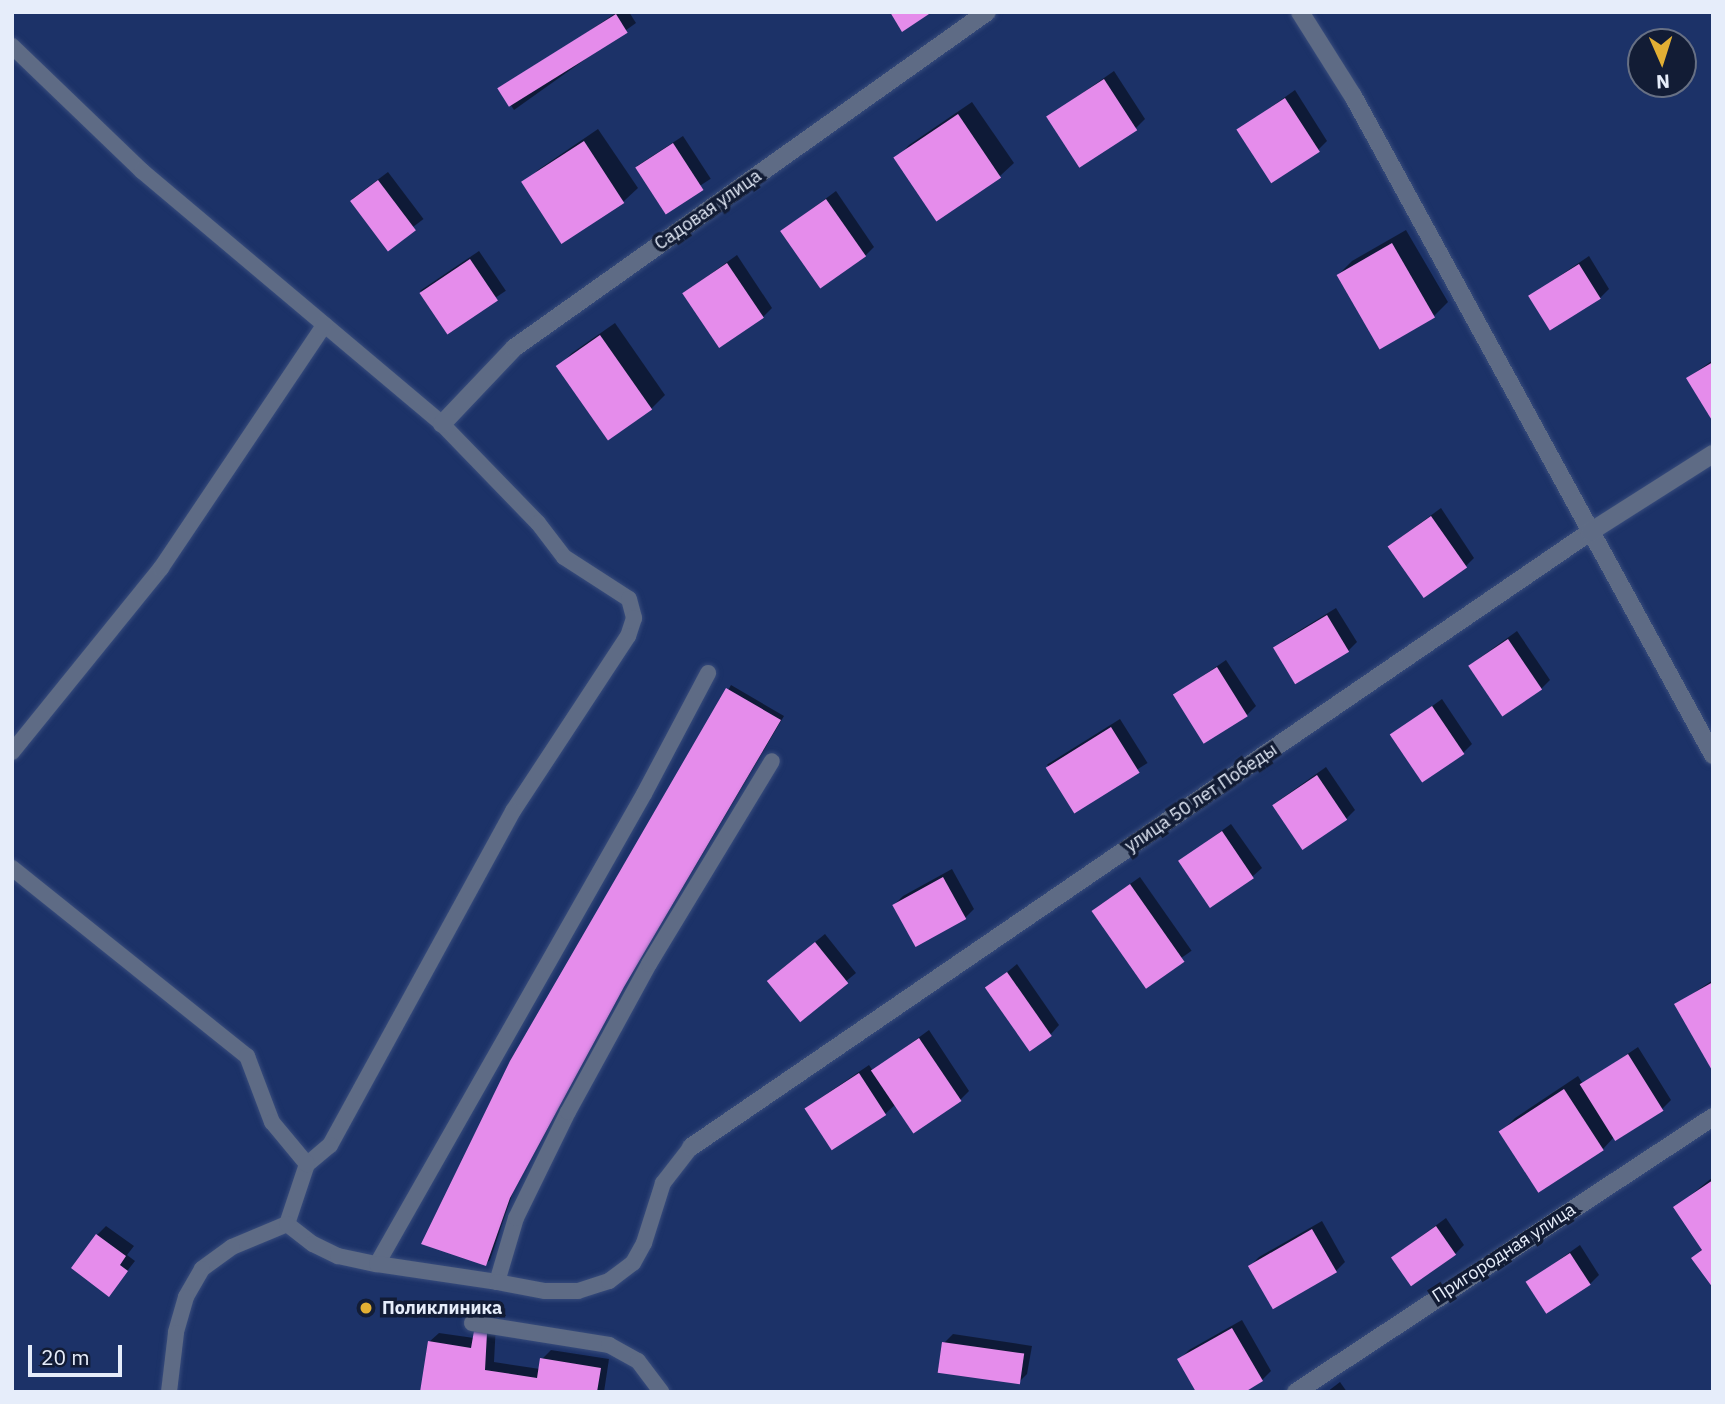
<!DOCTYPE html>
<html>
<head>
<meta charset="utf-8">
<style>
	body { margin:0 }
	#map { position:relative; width:1725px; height:1404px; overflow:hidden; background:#1c3268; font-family:"IBM Plex Sans",sans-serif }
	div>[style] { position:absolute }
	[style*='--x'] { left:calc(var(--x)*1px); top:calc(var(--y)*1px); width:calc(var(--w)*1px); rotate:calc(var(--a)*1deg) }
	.shadow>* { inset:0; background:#0007; transform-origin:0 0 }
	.building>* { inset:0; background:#e58ceb; transform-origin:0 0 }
	.roads { filter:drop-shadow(0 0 2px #384c7c) drop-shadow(0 0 2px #384c7c) }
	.lane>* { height:16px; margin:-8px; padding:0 8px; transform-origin:8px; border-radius:8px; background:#5e6b85 }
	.street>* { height:18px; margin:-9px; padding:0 9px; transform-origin:9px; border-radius:9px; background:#5e6b85 }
	.dots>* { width:19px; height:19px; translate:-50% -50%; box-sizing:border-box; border:4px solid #121c35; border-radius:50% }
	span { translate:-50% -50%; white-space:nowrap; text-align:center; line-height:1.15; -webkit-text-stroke:7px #121c35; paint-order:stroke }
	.street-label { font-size:18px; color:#e6edfa }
	.poi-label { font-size:18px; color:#e6edfa; font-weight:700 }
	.left { translate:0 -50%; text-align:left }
	.frame { position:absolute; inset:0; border:14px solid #e6edfa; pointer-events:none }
	.north { position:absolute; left:1627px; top:28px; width:70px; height:70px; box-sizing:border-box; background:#121c35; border:2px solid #677084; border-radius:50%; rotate:177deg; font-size:19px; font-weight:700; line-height:28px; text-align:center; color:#e6edfa }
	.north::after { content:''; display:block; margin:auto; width:24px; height:32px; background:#e2af34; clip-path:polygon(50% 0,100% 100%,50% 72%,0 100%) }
	.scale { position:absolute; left:28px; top:1345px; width:94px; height:32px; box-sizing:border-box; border:4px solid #e6edfa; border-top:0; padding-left:9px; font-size:21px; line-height:24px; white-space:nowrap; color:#e6edfa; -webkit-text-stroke:5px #121c35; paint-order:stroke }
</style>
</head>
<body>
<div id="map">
	<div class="shadow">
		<div style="clip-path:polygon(617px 12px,629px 12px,636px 23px,514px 110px,503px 93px,512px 84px)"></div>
		<div style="clip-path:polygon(1114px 71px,1145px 119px,1136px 128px,1048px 117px)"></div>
		<div style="clip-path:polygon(1295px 90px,1327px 141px,1318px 150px,1239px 130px)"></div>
		<div style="clip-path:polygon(972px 102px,1014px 163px,1000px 176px,937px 219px,896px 159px,909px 145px)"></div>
		<div style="clip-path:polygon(598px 129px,638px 188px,624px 201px,563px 242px,524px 183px,538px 170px)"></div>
		<div style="left:683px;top:136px;width:51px;height:55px;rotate:57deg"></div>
		<div style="left:388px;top:172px;width:59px;height:45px;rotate:53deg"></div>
		<div style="clip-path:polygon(836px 191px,874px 247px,865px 256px,782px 231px)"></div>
		<div style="clip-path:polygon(1406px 230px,1448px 302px,1434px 316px,1338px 275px,1352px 261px)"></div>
		<div style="left:479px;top:251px;width:48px;height:71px;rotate:56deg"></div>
		<div style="clip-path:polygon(737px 255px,772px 308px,763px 317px,684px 293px)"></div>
		<div style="clip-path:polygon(1589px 256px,1609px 289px,1600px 298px,1530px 296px)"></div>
		<div style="clip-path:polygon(615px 323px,665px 395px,651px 409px,608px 439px,558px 367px,572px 353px)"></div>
		<div style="clip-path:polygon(1713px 360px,1713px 419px,1688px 378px)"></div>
		<div style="clip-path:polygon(1441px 508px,1474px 558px,1465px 567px,1389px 546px)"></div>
		<div style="clip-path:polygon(1336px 608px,1357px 642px,1348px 651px,1275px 649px,1284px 640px)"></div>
		<div style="clip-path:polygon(1517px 631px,1550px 680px,1541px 689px,1470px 665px)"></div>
		<div style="clip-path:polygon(1226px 660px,1256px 706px,1247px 715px,1175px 695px)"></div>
		<div style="clip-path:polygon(731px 685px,784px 716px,627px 981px,513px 1192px,490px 1260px,486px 1264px,423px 1243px)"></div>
		<div style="clip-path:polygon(1442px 699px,1472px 744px,1463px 753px,1392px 735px)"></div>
		<div style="left:1120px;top:719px;width:52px;height:86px;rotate:58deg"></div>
		<div style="clip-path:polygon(1326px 767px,1355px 810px,1346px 819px,1274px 804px)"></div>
		<div style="clip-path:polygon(1231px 824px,1262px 868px,1253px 876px,1180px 861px)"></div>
		<div style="clip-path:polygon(952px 869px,974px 909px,965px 918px,894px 905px,903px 896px)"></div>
		<div style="left:1140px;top:877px;width:90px;height:57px;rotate:55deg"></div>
		<div style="clip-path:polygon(825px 934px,856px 973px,800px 1019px,778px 972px)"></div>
		<div style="clip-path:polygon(1017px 964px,1059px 1025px,1051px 1034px,988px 988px)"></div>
		<div style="clip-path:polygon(1713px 980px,1713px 1069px,1676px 1005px)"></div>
		<div style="clip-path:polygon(929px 1030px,969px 1091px,960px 1100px,896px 1104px,885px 1114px,806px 1108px,869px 1065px,873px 1071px)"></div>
		<div style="clip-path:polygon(1638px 1047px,1671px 1100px,1662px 1109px,1615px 1136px,1603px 1149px,1501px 1132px,1515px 1118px,1578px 1076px,1583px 1084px)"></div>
		<div style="clip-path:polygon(1713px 1177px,1713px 1283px,1694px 1258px,1703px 1248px,1675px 1208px)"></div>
		<div style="clip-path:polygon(1446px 1218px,1464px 1245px,1455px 1254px,1393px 1257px)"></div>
		<div style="clip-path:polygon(1322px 1221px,1345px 1262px,1336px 1271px,1273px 1307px,1250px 1266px,1259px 1257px)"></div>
		<div style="clip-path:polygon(106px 1226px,134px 1246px,127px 1255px,135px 1261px,109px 1294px,97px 1235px)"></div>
		<div style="clip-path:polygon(1580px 1245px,1599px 1275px,1590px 1284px,1528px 1282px)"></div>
		<div style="clip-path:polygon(1242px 1320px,1271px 1371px,1262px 1380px,1180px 1359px,1189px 1350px)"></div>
		<div style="clip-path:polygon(496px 1324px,494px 1362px,540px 1369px,542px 1359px,551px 1350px,609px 1359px,604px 1392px,422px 1392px,429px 1342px,439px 1333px,474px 1338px)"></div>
		<div style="clip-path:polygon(953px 1334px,1032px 1346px,1027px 1374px,1018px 1383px,944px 1343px)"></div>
		<div style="clip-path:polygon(1340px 1382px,1347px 1392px,1327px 1392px)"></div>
	</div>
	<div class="building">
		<div style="clip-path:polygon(890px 12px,932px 12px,902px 32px)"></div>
		<div style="left:616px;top:14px;width:22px;height:140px;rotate:58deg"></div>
		<div style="left:1104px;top:79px;width:61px;height:69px;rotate:57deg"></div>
		<div style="left:1285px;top:98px;width:64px;height:58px;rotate:57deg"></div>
		<div style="left:958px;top:114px;width:77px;height:78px;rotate:56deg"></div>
		<div style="left:584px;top:141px;width:74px;height:75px;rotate:57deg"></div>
		<div style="left:673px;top:143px;width:56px;height:45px;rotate:57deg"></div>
		<div style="left:378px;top:180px;width:63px;height:35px;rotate:53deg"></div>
		<div style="left:826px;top:199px;width:70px;height:56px;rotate:55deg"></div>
		<div style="left:1392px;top:243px;width:86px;height:64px;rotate:60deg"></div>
		<div style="left:470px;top:259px;width:50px;height:61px;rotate:56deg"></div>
		<div style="left:727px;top:263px;width:66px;height:54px;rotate:56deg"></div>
		<div style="left:1579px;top:264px;width:41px;height:60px;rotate:58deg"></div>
		<div style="left:600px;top:335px;width:91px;height:54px;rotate:55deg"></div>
		<div style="clip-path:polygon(1713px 362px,1713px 422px,1686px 378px)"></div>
		<div style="left:1431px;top:516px;width:63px;height:53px;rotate:55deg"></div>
		<div style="left:1327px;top:615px;width:43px;height:63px;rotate:59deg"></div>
		<div style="left:1508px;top:639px;width:61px;height:48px;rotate:56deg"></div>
		<div style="left:1217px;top:667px;width:58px;height:52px;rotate:58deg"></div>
		<div style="clip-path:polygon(726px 688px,781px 720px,624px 987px,510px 1198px,486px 1266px,421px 1244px,510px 1061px)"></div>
		<div style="left:1432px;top:706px;width:58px;height:51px;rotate:56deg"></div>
		<div style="left:1111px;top:727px;width:54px;height:77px;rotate:58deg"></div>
		<div style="left:1317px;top:775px;width:54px;height:54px;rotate:56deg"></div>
		<div style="left:1222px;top:831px;width:57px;height:53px;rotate:56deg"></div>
		<div style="left:943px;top:877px;width:48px;height:58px;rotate:61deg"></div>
		<div style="left:1130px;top:884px;width:95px;height:47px;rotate:55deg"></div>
		<div style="left:815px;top:942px;width:53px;height:62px;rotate:51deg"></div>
		<div style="left:1007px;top:972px;width:78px;height:27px;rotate:55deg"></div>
		<div style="clip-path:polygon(1713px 982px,1713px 1072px,1674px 1004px)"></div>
		<div style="left:919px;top:1038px;width:76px;height:58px;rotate:56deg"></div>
		<div style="left:1628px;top:1054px;width:67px;height:57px;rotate:58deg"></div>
		<div style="left:859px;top:1073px;width:50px;height:65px;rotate:57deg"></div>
		<div style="left:1564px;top:1089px;width:73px;height:78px;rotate:57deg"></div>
		<div style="clip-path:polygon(1713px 1180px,1713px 1288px,1691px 1258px,1702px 1250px,1673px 1207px)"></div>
		<div style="left:1436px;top:1226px;width:35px;height:55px;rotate:55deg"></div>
		<div style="left:1312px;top:1229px;width:50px;height:74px;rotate:60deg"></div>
		<div style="clip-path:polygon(96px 1234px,126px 1256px,120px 1265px,128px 1271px,109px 1297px,71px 1268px)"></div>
		<div style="left:1570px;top:1253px;width:38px;height:53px;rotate:57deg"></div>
		<div style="clip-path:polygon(1232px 1328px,1263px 1381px,1245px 1392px,1196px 1392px,1177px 1359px)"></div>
		<div style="clip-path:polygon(474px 1331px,487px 1333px,485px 1370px,537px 1378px,540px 1358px,601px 1368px,597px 1392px,420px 1392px,428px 1341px,471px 1348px)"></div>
		<div style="left:942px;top:1342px;width:83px;height:31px;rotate:8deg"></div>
	</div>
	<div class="roads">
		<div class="lane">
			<div style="--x:12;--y:46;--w:180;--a:43.9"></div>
			<div style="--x:142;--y:171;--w:392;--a:40.1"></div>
			<div style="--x:442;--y:424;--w:138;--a:45.9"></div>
			<div style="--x:538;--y:523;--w:43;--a:52.6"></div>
			<div style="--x:564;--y:557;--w:77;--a:32.9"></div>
			<div style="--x:629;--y:599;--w:20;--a:75"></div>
			<div style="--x:634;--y:618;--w:19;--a:108"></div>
			<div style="--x:628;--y:636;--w:209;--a:123.3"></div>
			<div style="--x:513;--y:811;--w:381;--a:118.7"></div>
			<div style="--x:330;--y:1145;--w:30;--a:140"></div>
			<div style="--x:307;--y:1164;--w:63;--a:108.4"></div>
			<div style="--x:287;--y:1224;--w:60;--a:157.3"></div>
			<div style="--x:232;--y:1247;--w:37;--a:144"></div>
			<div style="--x:202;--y:1269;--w:32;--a:120"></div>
			<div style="--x:186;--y:1297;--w:37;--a:106"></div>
			<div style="--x:176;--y:1333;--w:59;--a:96.8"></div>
			<div style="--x:12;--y:752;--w:237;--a:-51"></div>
			<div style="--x:161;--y:568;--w:293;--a:-56.1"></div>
			<div style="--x:12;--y:868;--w:301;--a:38.7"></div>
			<div style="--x:247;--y:1056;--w:71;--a:69.3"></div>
			<div style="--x:272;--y:1122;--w:55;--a:50.2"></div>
			<div style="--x:287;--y:1224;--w:33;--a:38"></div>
			<div style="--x:313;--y:1244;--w:28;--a:26"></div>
			<div style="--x:338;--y:1256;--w:40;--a:12"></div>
			<div style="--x:377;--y:1264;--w:541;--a:-60.4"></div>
			<div style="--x:644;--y:794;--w:137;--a:-62.1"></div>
			<div style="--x:377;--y:1264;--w:121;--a:8.5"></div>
			<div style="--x:497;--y:1282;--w:67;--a:-73.5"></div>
			<div style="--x:516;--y:1218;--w:118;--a:-63.9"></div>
			<div style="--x:568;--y:1112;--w:169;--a:-61.3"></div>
			<div style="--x:649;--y:964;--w:237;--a:-58.8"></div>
			<div style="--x:497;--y:1282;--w:49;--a:10.6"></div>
			<div style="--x:545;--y:1291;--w:33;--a:0"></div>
			<div style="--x:578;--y:1291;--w:33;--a:-18"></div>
			<div style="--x:609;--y:1281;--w:30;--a:-37"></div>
			<div style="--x:633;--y:1263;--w:23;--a:-61"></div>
			<div style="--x:644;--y:1243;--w:63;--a:-72.4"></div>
			<div style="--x:663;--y:1183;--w:46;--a:-52.1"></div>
			<div style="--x:472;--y:1323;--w:139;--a:9.1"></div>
			<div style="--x:609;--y:1345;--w:33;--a:29"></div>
			<div style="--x:638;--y:1361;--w:39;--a:53"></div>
		</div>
		<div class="street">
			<div style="--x:1300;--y:12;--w:99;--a:57.8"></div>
			<div style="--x:1353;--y:96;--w:751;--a:61.35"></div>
			<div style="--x:442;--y:424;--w:105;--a:-46.5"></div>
			<div style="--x:514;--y:348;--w:580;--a:-35.39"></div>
			<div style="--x:691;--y:1147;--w:1089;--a:-34.38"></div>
			<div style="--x:1590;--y:532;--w:146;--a:-32.4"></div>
			<div style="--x:1296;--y:1392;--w:500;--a:-33.4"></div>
		</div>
	</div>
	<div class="dots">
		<div style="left:366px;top:1308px;background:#e2af34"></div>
	</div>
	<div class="street-label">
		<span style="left:708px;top:210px;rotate:-35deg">Садовая улица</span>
		<span style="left:1201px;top:798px;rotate:-34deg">улица 50 лет Победы</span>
		<span style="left:1504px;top:1253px;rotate:-33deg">Пригородная улица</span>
	</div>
	<div class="poi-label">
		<span class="left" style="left:382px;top:1308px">Поликлиника</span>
	</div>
	<div class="frame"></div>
	<div class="north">N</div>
	<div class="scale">20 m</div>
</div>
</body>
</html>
